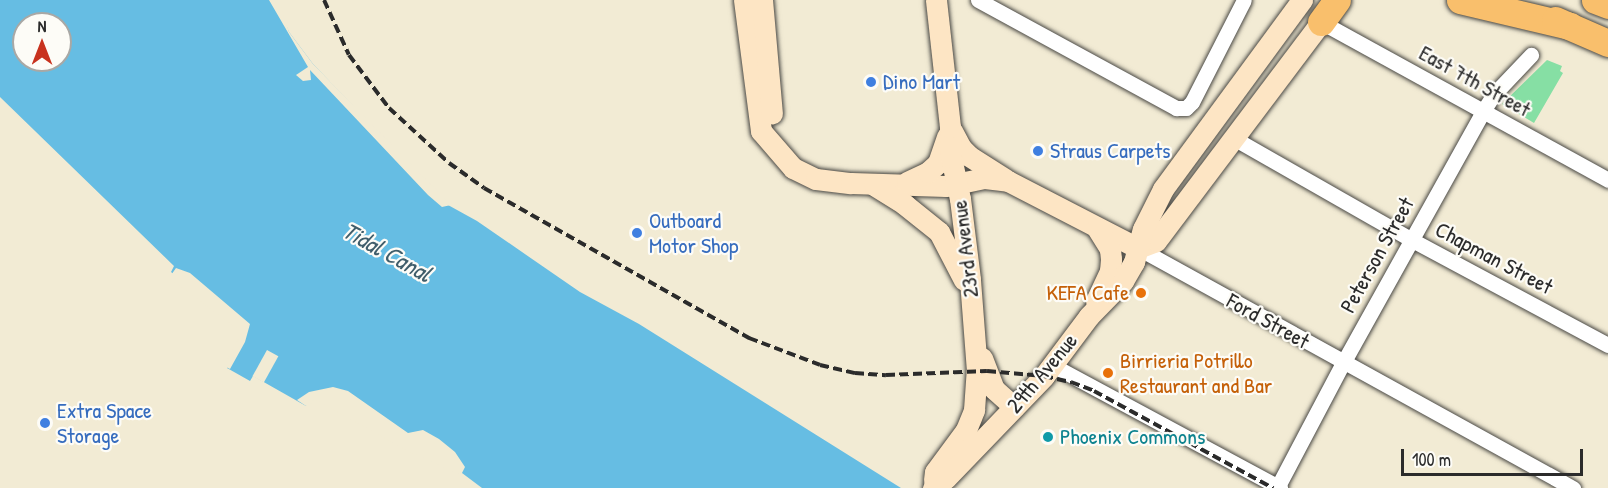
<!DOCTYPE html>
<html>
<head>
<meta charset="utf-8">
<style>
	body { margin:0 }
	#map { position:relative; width:1608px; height:488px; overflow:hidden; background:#f2ebd4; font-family:"Patrick Hand",sans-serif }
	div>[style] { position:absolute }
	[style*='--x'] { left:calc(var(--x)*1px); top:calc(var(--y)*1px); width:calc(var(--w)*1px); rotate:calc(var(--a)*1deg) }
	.green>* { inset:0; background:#86dfa4 }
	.water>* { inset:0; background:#66bde3 }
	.pier>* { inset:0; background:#f2ebd4; transform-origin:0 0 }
	.roads { filter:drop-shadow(0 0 2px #494844) drop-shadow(0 0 2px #494844) }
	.street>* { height:15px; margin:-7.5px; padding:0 7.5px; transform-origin:7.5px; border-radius:7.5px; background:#fff }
	.secondary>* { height:21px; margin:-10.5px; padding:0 10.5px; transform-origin:10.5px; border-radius:10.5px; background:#fde5c4 }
	.highway>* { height:27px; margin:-13.5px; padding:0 13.5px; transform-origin:13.5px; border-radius:13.5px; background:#f9bf6c }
	.rail>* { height:4px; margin-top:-2px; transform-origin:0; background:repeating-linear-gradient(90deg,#2b2b2b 0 9px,transparent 0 13.5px) }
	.dots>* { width:16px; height:16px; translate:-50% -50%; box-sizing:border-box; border:3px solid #fdfcf7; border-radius:50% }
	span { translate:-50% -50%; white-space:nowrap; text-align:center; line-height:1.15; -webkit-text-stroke:4.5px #fdfcf7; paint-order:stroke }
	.street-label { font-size:22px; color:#2b2b2b }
	.shop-label { font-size:22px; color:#366cbe }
	.left { translate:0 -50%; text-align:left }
	.food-label { font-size:22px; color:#c56008 }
	.right { translate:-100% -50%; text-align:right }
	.culture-label { font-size:22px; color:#0d838f }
	.water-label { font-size:24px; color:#405e6b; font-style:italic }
	.north { position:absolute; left:12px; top:12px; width:60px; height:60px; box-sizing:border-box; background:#fdfcf7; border:2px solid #a9a8a5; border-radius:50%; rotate:0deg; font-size:16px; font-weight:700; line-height:24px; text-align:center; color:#2b2b2b }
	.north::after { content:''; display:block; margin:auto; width:21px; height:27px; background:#c8321e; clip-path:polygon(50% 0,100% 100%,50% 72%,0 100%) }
	.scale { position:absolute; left:1401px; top:449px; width:182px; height:27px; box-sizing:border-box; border:3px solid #2b2b2b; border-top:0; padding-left:8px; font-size:18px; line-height:21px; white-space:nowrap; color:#2b2b2b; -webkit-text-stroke:4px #fdfcf7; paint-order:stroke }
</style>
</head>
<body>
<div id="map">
	<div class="green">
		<div style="clip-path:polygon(1547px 60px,1562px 66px,1560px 71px,1563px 73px,1534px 123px,1502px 104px)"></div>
	</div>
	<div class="water">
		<div style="clip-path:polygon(evenodd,0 0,276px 0,289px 32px,313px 64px,448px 205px,477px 221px,580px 292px,639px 324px,901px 488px,482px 488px,458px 470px,313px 396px,306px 406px,253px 376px,250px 381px,227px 368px,245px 330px,171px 272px,174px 266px,0 97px,0 0,24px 24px,60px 24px,60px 60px,24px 60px,24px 24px)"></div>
	</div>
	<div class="pier">
		<div style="clip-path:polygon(269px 0,279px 0,289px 32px,313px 64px,451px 205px,442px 207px,428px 195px,310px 70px,311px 80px,303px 81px,296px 75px,308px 67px)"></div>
		<div style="clip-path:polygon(176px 268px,190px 273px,250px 324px,245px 342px,230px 369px,224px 366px,242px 332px,169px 278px)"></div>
		<div style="left:267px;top:350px;width:13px;height:30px;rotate:29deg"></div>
		<div style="clip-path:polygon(333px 387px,348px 391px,408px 433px,423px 430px,439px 439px,455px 452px,465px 467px,461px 475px,408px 451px,314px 399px,310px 405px,306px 406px,297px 400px,309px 392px)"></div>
	</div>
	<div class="roads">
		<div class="street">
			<div style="--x:978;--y:0;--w:226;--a:28.6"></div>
			<div style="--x:1176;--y:108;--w:10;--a:0"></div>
			<div style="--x:1186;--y:108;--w:8;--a:-45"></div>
			<div style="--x:1192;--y:102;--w:114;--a:-63"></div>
			<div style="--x:1321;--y:22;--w:328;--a:28.8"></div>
			<div style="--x:1235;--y:139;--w:204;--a:29.7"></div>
			<div style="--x:1412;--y:240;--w:222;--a:28.2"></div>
			<div style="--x:1138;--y:248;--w:497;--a:28.9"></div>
			<div style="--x:1052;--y:365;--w:259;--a:28.3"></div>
			<div style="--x:1277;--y:488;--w:141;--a:-62.2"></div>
			<div style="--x:1343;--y:363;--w:288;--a:-60.9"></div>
			<div style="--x:1483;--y:111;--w:20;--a:-57"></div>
			<div style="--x:1494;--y:94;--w:54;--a:-46.5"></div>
		</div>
		<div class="secondary">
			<div style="--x:744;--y:0;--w:132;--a:82.6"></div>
			<div style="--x:761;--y:131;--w:49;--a:49.1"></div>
			<div style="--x:793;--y:168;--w:25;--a:26"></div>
			<div style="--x:816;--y:179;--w:35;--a:7"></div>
			<div style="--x:851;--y:183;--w:95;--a:1.8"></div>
			<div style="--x:946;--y:186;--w:40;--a:-12"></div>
			<div style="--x:985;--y:178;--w:23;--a:7"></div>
			<div style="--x:1008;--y:181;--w:146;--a:27.3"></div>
			<div style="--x:762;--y:0;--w:114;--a:85"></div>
			<div style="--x:952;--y:131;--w:19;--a:62"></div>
			<div style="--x:961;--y:148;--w:11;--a:45"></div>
			<div style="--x:969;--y:156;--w:43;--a:32.6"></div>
			<div style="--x:907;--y:182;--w:23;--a:-25"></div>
			<div style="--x:928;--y:172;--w:13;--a:-42"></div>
			<div style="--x:938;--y:163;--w:28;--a:-71"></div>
			<div style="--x:874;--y:185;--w:36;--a:32"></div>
			<div style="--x:904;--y:204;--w:45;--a:38.7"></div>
			<div style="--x:939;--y:232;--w:54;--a:62.5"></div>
			<div style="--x:1138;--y:248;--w:19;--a:-21"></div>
			<div style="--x:1156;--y:241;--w:274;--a:-53"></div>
			<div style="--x:1096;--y:301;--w:33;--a:-65"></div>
			<div style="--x:1110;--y:271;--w:12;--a:-85"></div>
			<div style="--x:1111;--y:259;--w:10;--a:-96"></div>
			<div style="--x:1110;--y:249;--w:25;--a:-122"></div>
			<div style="--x:982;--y:358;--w:33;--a:69"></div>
			<div style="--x:994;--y:389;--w:27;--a:42"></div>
			<div style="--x:934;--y:480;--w:8;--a:-83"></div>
			<div style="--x:935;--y:472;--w:52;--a:-53.6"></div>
			<div style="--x:966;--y:430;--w:22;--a:-68"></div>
			<div style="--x:974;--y:410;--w:39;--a:-86"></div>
			<div style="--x:977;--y:371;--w:92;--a:-94.4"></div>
			<div style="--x:970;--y:279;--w:81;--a:-97.1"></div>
			<div style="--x:960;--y:199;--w:43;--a:-102.1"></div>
			<div style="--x:951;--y:157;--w:30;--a:-92"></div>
			<div style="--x:950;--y:127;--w:128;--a:-96.3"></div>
			<div style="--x:933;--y:488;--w:16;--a:-38"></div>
			<div style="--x:946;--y:478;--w:141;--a:-46.1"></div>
			<div style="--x:1044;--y:376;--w:75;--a:-53.1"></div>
			<div style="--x:1089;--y:316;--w:49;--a:-45.8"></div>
			<div style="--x:1123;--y:281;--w:22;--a:-60"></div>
			<div style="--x:1134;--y:262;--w:34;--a:-75"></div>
			<div style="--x:1143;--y:229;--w:45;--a:-63.4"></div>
			<div style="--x:1163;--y:189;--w:235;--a:-53.7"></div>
		</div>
		<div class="highway">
			<div style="--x:1460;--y:0;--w:113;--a:13.3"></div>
			<div style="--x:1595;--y:0;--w:14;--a:21"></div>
			<div style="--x:1555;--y:20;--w:58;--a:23.5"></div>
			<div style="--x:1321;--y:22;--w:27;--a:-54"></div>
		</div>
	</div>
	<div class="rail">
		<div style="--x:324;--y:0;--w:60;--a:65.6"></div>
		<div style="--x:349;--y:55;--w:66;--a:53"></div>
		<div style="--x:389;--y:108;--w:81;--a:42.5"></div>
		<div style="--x:449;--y:163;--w:43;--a:35.5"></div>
		<div style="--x:484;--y:188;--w:305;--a:29.5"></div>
		<div style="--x:749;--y:338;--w:76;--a:20.8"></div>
		<div style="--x:820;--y:365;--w:36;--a:13"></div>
		<div style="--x:855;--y:373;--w:31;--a:4"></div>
		<div style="--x:886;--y:375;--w:101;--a:-2.3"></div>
		<div style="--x:987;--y:371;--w:57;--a:5"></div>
		<div style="--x:1044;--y:376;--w:28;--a:13"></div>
		<div style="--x:1071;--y:382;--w:25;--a:21"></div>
		<div style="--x:1094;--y:391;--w:204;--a:28.5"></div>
	</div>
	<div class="dots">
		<div style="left:871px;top:82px;background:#3f7fe0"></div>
		<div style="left:1038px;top:151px;background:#3f7fe0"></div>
		<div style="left:637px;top:233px;background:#3f7fe0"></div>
		<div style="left:1141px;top:293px;background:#e8710a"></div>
		<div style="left:1108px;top:373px;background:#e8710a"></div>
		<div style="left:45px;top:423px;background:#3f7fe0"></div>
		<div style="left:1048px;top:437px;background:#0f9aa8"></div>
	</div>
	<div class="street-label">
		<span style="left:1475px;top:81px;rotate:29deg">East 7th Street</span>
		<span style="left:965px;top:249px;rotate:-97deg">23rd Avenue</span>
		<span style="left:1377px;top:255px;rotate:-61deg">Peterson Street</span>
		<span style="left:1494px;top:258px;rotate:28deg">Chapman Street</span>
		<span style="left:1268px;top:321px;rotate:29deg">Ford Street</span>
		<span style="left:1042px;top:373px;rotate:-50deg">29th Avenue</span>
	</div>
	<div class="shop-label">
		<span class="left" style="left:883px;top:82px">Dino Mart</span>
		<span class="left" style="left:1050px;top:151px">Straus Carpets</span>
		<span class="left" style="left:649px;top:233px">Outboard<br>Motor Shop</span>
		<span class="left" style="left:57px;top:423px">Extra Space<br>Storage</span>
	</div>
	<div class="food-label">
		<span class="right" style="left:1129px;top:293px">KEFA Cafe</span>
		<span class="left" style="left:1120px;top:373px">Birrieria Potrillo<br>Restaurant and Bar</span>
	</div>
	<div class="culture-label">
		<span class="left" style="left:1060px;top:437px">Phoenix Commons</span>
	</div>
	<div class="water-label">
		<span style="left:387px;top:252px;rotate:29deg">Tidal Canal</span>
	</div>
	<div class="north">N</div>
	<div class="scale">100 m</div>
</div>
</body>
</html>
